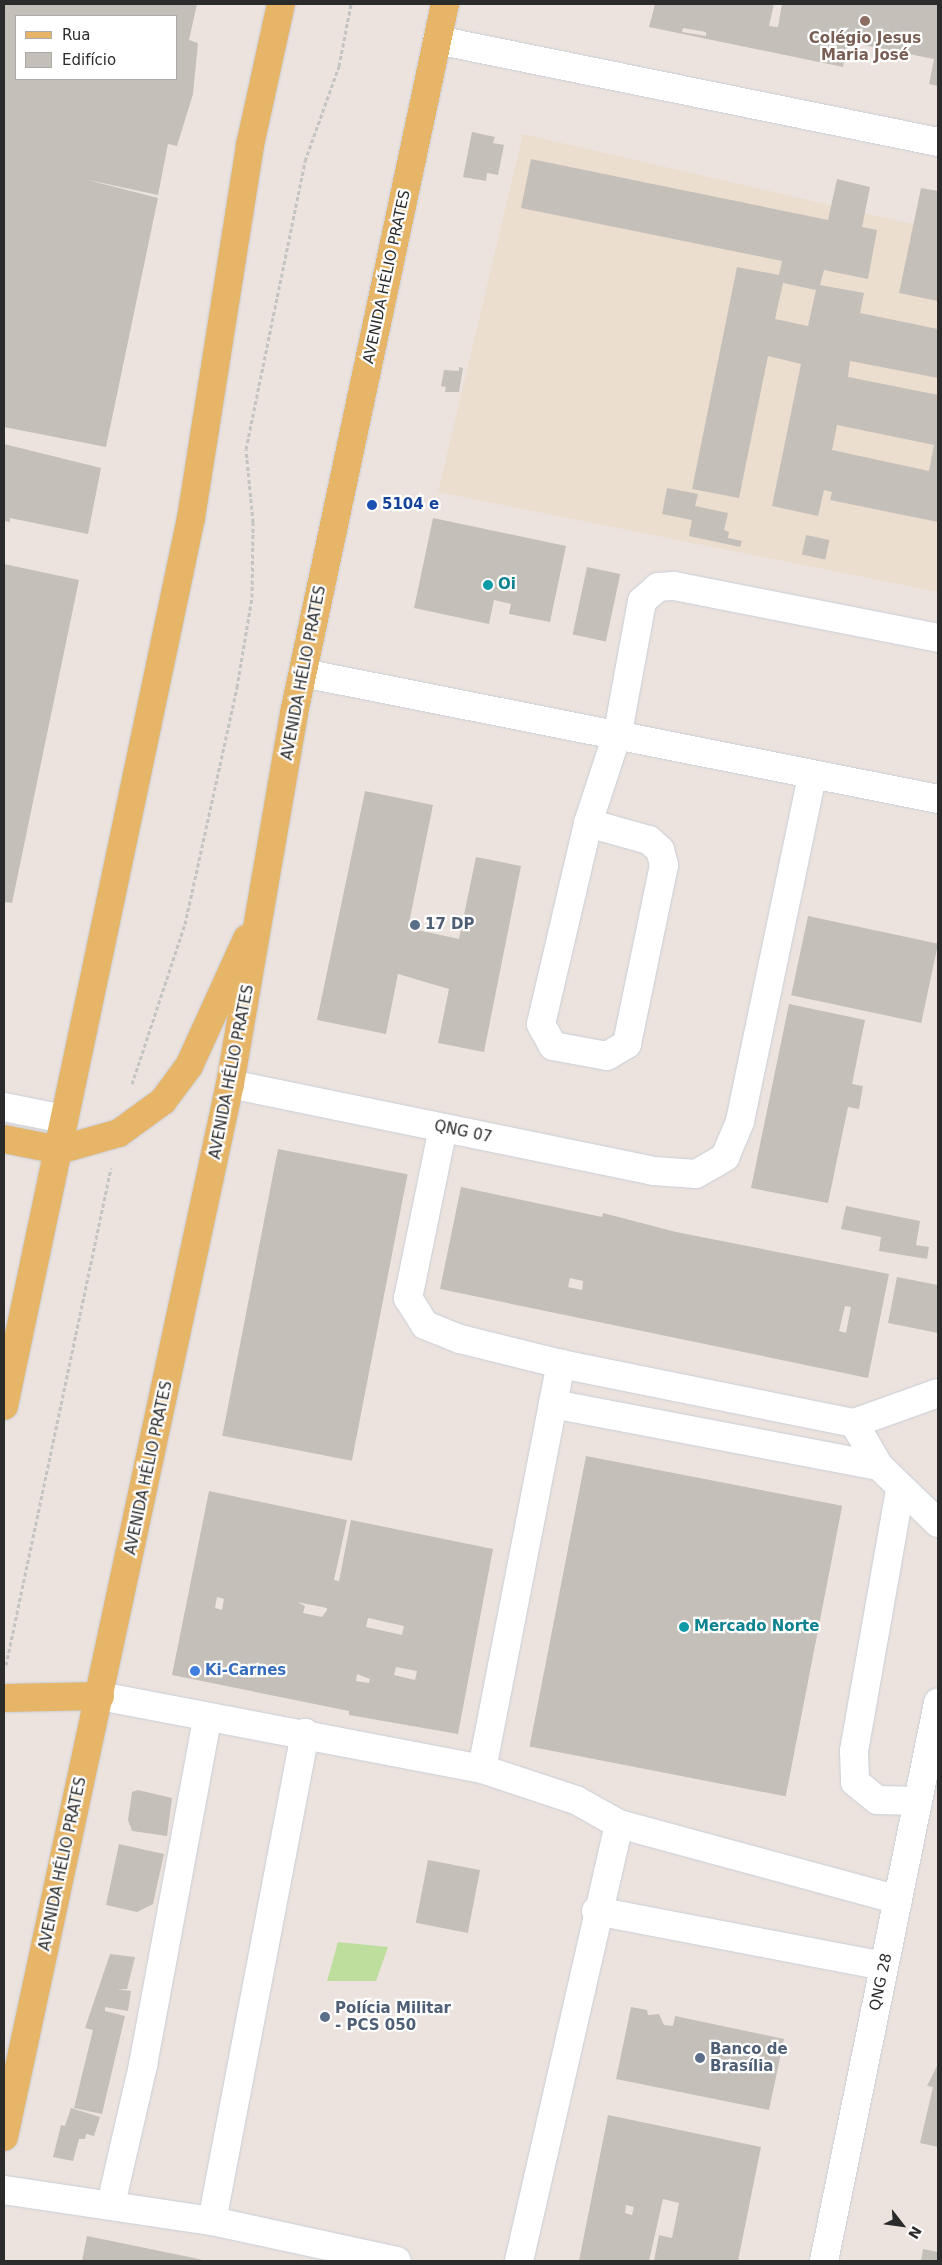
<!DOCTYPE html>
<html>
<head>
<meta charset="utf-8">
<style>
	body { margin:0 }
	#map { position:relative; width:942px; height:2265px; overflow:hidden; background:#ece3de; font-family:"DejaVu Sans",sans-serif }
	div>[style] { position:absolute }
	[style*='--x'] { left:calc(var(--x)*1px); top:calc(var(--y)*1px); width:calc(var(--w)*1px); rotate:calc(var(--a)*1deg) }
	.education>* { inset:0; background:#ecdecf }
	.green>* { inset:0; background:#bede9e }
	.building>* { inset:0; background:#c4bfb9; transform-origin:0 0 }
	.path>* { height:3px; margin-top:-1.5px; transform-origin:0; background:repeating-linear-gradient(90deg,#c4c4c4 0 4px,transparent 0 6.5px) }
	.roads { filter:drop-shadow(0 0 1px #c9ced7) drop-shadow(0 0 1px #c9ced7) }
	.minor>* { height:28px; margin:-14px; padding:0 14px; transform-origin:14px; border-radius:14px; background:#fff }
	.major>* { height:28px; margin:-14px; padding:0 14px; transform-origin:14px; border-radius:14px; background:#e7b568 }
	.dots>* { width:14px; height:14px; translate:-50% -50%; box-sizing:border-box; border:2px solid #fff; border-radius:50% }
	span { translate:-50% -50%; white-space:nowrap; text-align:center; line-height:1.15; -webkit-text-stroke:4.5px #fff; paint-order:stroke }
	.education-label { font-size:15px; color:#785e54; font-weight:700 }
	.street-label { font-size:15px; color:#2b2b2b }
	.transit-label { font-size:15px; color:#164399; font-weight:700 }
	.left { translate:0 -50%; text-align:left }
	.culture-label { font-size:15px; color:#0d838f; font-weight:700 }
	.service-label { font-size:15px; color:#4e5e75; font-weight:700 }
	.shop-label { font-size:15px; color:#366cbe; font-weight:700 }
	.frame { position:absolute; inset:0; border:5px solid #2b2b2b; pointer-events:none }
	.legend { position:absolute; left:15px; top:15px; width:162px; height:65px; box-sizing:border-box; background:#fff; border:1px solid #aaa; margin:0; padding:6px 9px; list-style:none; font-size:15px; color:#2b2b2b }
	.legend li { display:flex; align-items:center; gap:10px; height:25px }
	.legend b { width:25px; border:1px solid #aaa }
	.north { position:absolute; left:877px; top:2200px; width:50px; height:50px; -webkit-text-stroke:4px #fff; paint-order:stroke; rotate:120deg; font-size:14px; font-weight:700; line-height:20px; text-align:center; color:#2b2b2b }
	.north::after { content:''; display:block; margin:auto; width:18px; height:22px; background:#2b2b2b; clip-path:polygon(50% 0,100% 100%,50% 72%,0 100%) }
</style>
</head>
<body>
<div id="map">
	<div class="education">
		<div style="clip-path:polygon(523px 134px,938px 230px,938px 592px,438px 492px)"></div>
	</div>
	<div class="green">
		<div style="clip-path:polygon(338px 1942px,388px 1947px,376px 1981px,327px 1981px)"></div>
	</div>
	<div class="building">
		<div style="clip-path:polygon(evenodd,4px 4px,197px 4px,189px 40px,198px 43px,193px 94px,177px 146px,168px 144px,158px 195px,84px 179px,158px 198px,106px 447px,4px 427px,4px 4px,16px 16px,176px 16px,176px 79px,16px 79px,16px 16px)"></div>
		<div style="clip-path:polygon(evenodd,655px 4px,774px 4px,769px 26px,778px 27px,782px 4px,938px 4px,938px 86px,929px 84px,934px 59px,848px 42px,843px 67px,649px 27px,655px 4px,683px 28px,706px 32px,706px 36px,682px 32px,683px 28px)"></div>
		<div style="clip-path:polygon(472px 132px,495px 137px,493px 143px,504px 145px,498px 175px,487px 173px,486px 181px,463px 177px)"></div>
		<div style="clip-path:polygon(evenodd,531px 159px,828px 220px,837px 179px,870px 187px,862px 227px,877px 230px,868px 279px,824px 270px,820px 285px,864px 293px,860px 313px,938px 329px,938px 378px,850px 361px,848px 377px,938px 395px,938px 522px,830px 500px,832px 492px,824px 490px,818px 516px,772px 506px,801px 364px,768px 356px,739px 498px,692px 489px,737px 267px,779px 275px,782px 261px,521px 208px,531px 159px,783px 283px,816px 290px,808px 326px,775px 319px,783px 283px,531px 159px,837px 425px,934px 445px,929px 471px,832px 450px,837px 425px)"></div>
		<div style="clip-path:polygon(921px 188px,938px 191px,938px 301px,899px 293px)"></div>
		<div style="clip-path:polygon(459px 367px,463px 368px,459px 392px,445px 392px,446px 387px,441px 386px,444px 370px,459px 371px)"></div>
		<div style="clip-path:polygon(4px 444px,101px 468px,88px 534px,10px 518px,10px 522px,4px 521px)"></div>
		<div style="clip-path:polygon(667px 488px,698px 494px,695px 506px,728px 513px,724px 530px,729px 532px,728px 538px,742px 541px,740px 547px,689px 536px,692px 520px,662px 514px)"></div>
		<div style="clip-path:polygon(433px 518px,566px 546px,550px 622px,509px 614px,511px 604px,494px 600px,489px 624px,414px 608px)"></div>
		<div style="left:806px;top:535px;width:24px;height:20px;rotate:12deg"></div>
		<div style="clip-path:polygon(4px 564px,79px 580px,12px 903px,4px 902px)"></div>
		<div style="left:587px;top:567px;width:34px;height:69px;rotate:12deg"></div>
		<div style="clip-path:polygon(365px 791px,433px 805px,408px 928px,459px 939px,476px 857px,521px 866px,484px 1052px,438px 1043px,449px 989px,398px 974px,386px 1034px,317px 1020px)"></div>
		<div style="left:808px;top:916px;width:133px;height:81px;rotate:12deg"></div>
		<div style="clip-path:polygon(789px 1004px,865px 1020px,852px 1084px,863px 1086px,859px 1109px,848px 1107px,828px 1203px,751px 1188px)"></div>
		<div style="left:278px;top:1149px;width:132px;height:292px;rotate:11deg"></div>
		<div style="clip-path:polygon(evenodd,461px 1187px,602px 1217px,603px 1213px,676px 1232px,889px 1274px,868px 1378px,440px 1289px,461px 1187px,570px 1278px,583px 1281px,582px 1290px,568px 1287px,570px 1278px,461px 1187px,845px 1306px,851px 1307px,846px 1333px,839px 1331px,845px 1306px)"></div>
		<div style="clip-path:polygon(846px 1206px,920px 1221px,916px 1245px,929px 1247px,927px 1259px,879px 1251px,881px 1237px,841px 1229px)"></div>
		<div style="clip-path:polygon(897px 1277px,938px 1285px,938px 1333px,888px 1323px)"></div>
		<div style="left:586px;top:1456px;width:261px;height:296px;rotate:11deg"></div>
		<div style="clip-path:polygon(evenodd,209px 1491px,347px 1520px,334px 1580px,339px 1581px,351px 1520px,493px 1549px,458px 1734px,349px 1715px,349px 1711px,172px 1675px,209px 1491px,217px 1597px,224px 1599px,222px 1610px,215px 1608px,217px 1597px,209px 1491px,297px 1602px,327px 1608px,327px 1610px,322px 1617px,303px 1613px,305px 1606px,297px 1602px,209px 1491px,368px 1618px,404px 1626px,402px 1635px,366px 1627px,368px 1618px,209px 1491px,396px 1667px,417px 1671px,415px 1680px,394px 1675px,396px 1667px,209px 1491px,357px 1674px,370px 1679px,369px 1683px,356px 1681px,357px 1674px)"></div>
		<div style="clip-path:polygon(138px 1790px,172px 1798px,167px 1836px,132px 1831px,128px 1820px,132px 1792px)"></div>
		<div style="clip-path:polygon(119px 1844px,164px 1854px,153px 1904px,137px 1912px,106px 1905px)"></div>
		<div style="left:428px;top:1860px;width:53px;height:64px;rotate:11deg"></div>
		<div style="clip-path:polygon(110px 1954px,135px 1957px,127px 1989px,117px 1989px,131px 1991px,128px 2011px,105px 2007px,105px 2011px,125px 2016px,102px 2114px,74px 2108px,93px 2030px,85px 2028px)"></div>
		<div style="clip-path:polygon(631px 2007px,647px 2010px,648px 2015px,659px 2014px,664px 2025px,673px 2026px,675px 2016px,784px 2039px,769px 2110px,616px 2079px)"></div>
		<div style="clip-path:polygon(937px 2066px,938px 2067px,938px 2147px,920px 2143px,933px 2087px,927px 2086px)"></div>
		<div style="clip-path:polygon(71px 2108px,100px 2117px,94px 2136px,86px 2134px,85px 2139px,79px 2139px,73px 2161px,53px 2157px,61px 2125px,65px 2126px)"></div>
		<div style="clip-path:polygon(evenodd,608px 2115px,761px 2147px,738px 2261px,654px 2261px,659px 2235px,672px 2238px,679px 2203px,663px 2199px,649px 2261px,579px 2261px,608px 2115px,626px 2205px,634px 2207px,632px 2215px,625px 2213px,626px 2205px)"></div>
		<div style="clip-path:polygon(87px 2236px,194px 2258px,207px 2261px,82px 2261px)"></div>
		<div style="clip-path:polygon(923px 2249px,938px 2252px,938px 2261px,921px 2261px)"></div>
	</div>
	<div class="path">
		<div style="--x:132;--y:1084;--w:169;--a:-71.7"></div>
		<div style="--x:185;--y:924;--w:243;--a:-77.6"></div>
		<div style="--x:237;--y:687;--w:91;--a:-80.5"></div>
		<div style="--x:252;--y:597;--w:75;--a:-89.2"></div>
		<div style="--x:253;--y:522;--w:73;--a:-95.5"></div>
		<div style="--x:246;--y:449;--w:294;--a:-78.4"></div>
		<div style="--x:305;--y:161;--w:101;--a:-70.3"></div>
		<div style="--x:339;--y:66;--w:63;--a:-79"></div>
		<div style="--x:6;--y:1665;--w:508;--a:-78.07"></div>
	</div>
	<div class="roads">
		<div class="minor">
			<div style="--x:437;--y:40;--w:511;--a:11.51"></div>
			<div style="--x:303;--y:673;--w:647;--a:11.22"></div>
			<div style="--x:588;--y:823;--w:63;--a:15.6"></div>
			<div style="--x:649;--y:840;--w:15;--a:42"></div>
			<div style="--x:660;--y:850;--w:16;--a:75"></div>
			<div style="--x:664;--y:865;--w:183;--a:101.7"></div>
			<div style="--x:627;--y:1044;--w:23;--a:149"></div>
			<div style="--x:607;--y:1056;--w:55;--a:-169.5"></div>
			<div style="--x:553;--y:1046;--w:25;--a:-119"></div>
			<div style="--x:541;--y:1024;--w:206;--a:-76.8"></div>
			<div style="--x:588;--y:823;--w:96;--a:-71.8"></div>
			<div style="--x:618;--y:732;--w:133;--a:-79.6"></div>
			<div style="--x:642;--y:601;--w:21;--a:-41"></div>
			<div style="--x:658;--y:587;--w:16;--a:-4"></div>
			<div style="--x:674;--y:586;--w:269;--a:11.1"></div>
			<div style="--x:230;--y:1084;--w:433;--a:11.6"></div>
			<div style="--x:654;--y:1171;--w:42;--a:4.1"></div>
			<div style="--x:696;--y:1174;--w:34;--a:-30"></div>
			<div style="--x:725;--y:1157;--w:39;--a:-67"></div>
			<div style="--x:740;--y:1121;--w:352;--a:-78.2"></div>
			<div style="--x:4;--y:1107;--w:61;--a:11.3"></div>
			<div style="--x:443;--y:1128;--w:174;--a:101.6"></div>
			<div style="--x:408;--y:1298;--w:32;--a:58"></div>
			<div style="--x:425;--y:1325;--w:38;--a:22"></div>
			<div style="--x:460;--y:1339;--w:104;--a:13.9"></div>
			<div style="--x:561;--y:1364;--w:299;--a:11.4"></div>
			<div style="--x:938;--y:1393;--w:89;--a:160.3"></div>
			<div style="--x:854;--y:1423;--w:50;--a:59.8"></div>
			<div style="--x:879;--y:1466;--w:82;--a:44"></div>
			<div style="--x:553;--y:1404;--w:332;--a:10.8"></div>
			<div style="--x:900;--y:1490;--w:265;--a:100"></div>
			<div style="--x:854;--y:1751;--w:31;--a:88"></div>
			<div style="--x:855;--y:1782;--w:28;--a:39"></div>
			<div style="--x:877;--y:1800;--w:41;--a:1.4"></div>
			<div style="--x:100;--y:1696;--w:389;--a:10.8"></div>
			<div style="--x:482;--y:1769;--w:413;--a:-79"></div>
			<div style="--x:482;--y:1769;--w:99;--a:18.3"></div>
			<div style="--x:576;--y:1800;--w:49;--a:29.2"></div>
			<div style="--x:619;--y:1824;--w:289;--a:15.2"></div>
			<div style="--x:596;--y:1911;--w:293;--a:10.8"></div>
			<div style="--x:4;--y:2190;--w:210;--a:8.5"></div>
			<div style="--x:212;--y:2221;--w:189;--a:12.2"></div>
			<div style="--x:111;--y:2204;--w:143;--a:-77"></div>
			<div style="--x:143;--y:2065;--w:351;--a:-79.5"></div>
			<div style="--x:212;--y:2221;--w:497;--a:-79.2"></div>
			<div style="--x:519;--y:2261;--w:448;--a:-77.1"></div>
			<div style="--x:824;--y:2261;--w:570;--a:-78.45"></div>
		</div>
		<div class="major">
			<div style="--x:4;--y:1139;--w:56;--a:11.3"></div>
			<div style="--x:59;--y:1150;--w:62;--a:-15.8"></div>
			<div style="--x:119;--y:1133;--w:54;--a:-36"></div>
			<div style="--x:163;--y:1101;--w:44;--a:-53.4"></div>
			<div style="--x:189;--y:1066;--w:140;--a:-65.5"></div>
			<div style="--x:4;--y:1406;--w:907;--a:-78.11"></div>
			<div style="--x:191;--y:518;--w:378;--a:-81"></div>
			<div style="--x:250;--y:145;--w:144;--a:-77.6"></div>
			<div style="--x:4;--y:1698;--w:96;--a:-1.2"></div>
			<div style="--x:4;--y:2137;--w:1077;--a:-77.89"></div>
			<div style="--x:230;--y:1084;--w:376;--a:-80.2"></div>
			<div style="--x:294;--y:713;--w:725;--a:-77.98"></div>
		</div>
	</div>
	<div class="dots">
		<div style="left:865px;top:21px;background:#8d6e63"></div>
		<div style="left:372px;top:505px;background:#1a4fb4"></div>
		<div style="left:488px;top:585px;background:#0f9aa8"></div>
		<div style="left:415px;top:925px;background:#5c6f8a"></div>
		<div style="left:684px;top:1627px;background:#0f9aa8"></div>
		<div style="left:195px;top:1671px;background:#3f7fe0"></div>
		<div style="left:325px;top:2017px;background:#5c6f8a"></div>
		<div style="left:700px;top:2058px;background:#5c6f8a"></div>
	</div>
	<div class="education-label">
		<span style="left:865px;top:47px">Colégio Jesus<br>Maria José</span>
	</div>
	<div class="street-label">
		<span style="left:387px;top:277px;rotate:-78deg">AVENIDA HÉLIO PRATES</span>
		<span style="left:304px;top:673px;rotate:-79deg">AVENIDA HÉLIO PRATES</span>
		<span style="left:232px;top:1072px;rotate:-79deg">AVENIDA HÉLIO PRATES</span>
		<span style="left:463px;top:1132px;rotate:12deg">QNG 07</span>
		<span style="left:149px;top:1468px;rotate:-78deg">AVENIDA HÉLIO PRATES</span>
		<span style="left:63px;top:1864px;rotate:-78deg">AVENIDA HÉLIO PRATES</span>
		<span style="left:881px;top:1982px;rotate:-78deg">QNG 28</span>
	</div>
	<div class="transit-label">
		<span class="left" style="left:382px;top:505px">5104 e</span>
	</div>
	<div class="culture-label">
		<span class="left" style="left:498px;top:585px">Oi</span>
		<span class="left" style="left:694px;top:1627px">Mercado Norte</span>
	</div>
	<div class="service-label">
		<span class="left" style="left:425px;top:925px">17 DP</span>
		<span class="left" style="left:335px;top:2017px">Polícia Militar<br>- PCS 050</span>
		<span class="left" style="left:710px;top:2058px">Banco de<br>Brasília</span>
	</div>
	<div class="shop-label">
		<span class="left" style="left:205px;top:1671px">Ki-Carnes</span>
	</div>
	<div class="frame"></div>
	<ul class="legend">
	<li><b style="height:6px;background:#e7b568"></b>Rua</li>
	<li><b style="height:14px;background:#c4bfb9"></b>Edifício</li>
	</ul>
	<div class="north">N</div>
</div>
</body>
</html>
